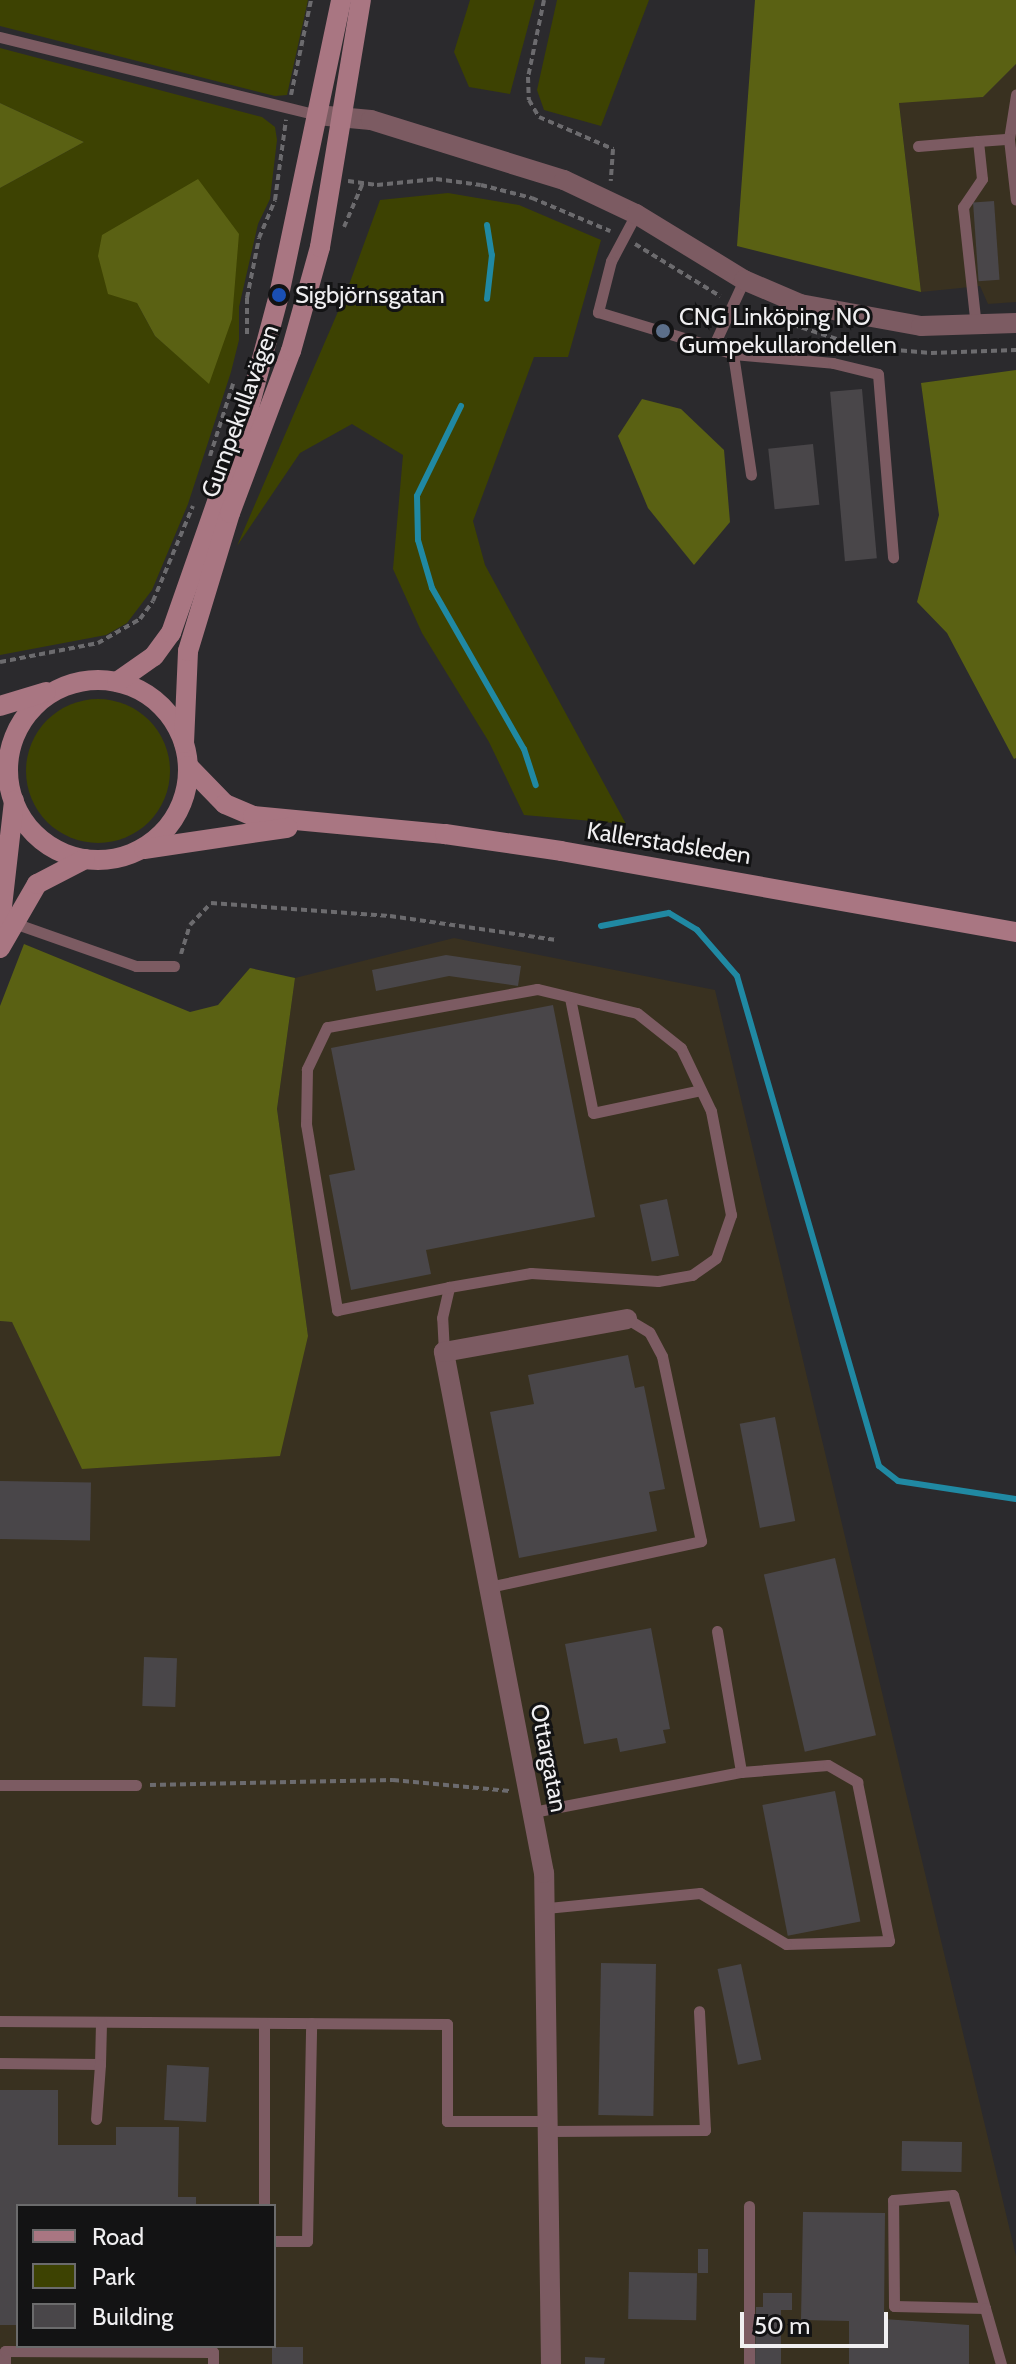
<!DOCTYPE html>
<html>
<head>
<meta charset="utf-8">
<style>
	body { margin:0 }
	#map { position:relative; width:1016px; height:2364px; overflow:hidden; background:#2b2a2d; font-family:Cabin,sans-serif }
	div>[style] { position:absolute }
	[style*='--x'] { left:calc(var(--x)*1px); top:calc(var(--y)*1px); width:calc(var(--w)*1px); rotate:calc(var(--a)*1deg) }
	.industrial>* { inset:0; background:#393120 }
	.green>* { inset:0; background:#3d4202 }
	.round { border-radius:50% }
	.forest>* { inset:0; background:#5a6113 }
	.stream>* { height:6px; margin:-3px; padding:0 3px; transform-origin:3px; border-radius:3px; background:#2089a3 }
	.building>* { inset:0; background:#494649; transform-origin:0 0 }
	.path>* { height:4px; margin-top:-2px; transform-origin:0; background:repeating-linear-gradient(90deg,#6c6b6e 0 6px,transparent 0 10px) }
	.lane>* { height:11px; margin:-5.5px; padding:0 5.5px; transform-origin:5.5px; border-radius:5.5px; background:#7c5b62 }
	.street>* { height:20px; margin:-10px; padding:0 10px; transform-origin:10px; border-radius:10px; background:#7c5b62 }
	.secondary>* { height:20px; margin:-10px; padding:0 10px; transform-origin:10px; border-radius:10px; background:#a97682 }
	.secondary>.ring { margin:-10px; padding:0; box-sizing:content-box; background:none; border:20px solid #a97682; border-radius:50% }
	.dots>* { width:22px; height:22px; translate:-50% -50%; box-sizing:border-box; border:4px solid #131314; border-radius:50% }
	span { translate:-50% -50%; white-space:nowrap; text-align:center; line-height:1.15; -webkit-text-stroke:6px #131314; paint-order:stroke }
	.poi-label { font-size:24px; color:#f0eff1 }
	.left { translate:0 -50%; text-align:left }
	.street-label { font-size:24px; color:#f0eff1 }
	.legend { position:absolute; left:16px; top:2204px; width:260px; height:144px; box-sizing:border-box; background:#131314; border:2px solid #6b6b6c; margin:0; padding:10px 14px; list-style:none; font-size:24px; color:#f0eff1 }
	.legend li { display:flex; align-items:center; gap:16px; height:40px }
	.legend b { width:40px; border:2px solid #6b6b6c }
	.scale { position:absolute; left:740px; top:2312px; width:148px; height:36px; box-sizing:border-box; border:4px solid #f0eff1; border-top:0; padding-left:10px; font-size:24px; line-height:28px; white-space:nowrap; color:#f0eff1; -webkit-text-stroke:6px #131314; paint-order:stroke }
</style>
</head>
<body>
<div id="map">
	<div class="industrial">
		<div style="clip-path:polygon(1016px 64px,1016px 302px,988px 304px,980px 286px,921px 292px,899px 102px,983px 97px)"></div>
		<div style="clip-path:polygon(evenodd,454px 938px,715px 990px,1016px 2256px,1016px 2364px,0 2364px,0 1321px,12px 1322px,83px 1469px,308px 1336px,277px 1109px,295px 978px,454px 938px,18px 2206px,274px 2206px,274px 2346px,18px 2346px,18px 2206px)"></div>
	</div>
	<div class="green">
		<div style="clip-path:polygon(0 0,308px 0,287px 95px,275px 96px,0 26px)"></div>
		<div style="clip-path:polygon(470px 0,535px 0,510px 94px,469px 87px,454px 52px)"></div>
		<div style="clip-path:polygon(557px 0,649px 0,601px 126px,544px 110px,537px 90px)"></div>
		<div style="clip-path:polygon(evenodd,0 48px,262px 117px,275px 127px,277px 140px,270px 199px,258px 224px,239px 307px,239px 340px,231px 372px,188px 504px,152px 590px,127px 623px,106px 635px,0 655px,0 188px,84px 142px,0 103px,0 48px,137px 303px,209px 383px,155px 336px,137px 303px)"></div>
		<div style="clip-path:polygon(448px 193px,519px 205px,601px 240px,568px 357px,534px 357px,473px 521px,485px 565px,626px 824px,524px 815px,489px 742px,422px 633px,393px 569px,403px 455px,352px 424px,300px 453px,237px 546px,346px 293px,380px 200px)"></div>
		<div class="round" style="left:26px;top:699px;width:144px;height:144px"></div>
	</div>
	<div class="forest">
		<div style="clip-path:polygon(755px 0,1016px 0,1016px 64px,983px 97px,899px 103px,921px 292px,737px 246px)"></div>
		<div style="clip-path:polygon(0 103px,84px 142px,0 188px)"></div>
		<div style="clip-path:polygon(198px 179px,239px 234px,232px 319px,209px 384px,155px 336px,137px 303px,108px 294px,98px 256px,102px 235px)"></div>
		<div style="clip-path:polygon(1016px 370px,1016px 758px,1014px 759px,947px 633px,917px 602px,939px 515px,921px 383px)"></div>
		<div style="clip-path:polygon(642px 399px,681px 409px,724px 450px,730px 522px,694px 565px,648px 508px,618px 436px)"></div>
		<div style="clip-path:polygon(24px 944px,190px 1012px,218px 1005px,250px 968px,295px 978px,277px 1109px,308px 1336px,280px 1456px,82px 1469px,12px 1322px,0 1321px,0 1006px)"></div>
	</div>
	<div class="stream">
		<div style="--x:487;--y:225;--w:30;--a:81"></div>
		<div style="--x:492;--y:255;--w:44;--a:96.5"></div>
		<div style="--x:461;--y:406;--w:100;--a:116.1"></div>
		<div style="--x:417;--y:496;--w:44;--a:88.7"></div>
		<div style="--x:418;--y:540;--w:50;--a:73.7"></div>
		<div style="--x:432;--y:588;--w:185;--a:60.3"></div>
		<div style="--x:524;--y:749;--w:38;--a:72"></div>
		<div style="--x:601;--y:926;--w:69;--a:-10.8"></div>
		<div style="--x:669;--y:913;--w:33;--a:31"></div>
		<div style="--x:697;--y:930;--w:61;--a:49"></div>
		<div style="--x:737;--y:976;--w:510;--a:73.84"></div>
		<div style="--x:879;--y:1466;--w:24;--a:38"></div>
		<div style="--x:898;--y:1481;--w:119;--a:8.7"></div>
	</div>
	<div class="building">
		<div style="left:994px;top:201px;width:79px;height:21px;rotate:86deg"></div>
		<div style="left:862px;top:389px;width:170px;height:32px;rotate:85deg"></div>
		<div style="left:813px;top:444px;width:61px;height:45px;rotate:84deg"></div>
		<div style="clip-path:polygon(446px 955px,521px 966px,518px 986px,449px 976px,376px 991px,372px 970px)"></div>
		<div style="clip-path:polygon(553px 1005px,595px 1217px,426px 1250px,431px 1274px,351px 1290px,329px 1175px,355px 1170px,331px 1048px)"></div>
		<div style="left:667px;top:1199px;width:58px;height:28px;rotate:78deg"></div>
		<div style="clip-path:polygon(628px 1355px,635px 1388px,644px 1386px,665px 1489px,649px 1492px,657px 1531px,519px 1558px,490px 1412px,534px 1404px,528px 1375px)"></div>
		<div style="left:775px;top:1417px;width:106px;height:36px;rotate:79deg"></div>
		<div style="left:0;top:1481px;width:91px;height:58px;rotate:1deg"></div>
		<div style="left:835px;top:1558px;width:182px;height:73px;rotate:77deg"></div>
		<div style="clip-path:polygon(651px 1628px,670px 1729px,663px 1730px,666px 1743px,620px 1752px,617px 1738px,584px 1744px,565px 1644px)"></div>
		<div style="left:144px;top:1657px;width:33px;height:49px;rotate:2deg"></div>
		<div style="left:835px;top:1791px;width:133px;height:74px;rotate:79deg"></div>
		<div style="left:601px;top:1963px;width:55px;height:152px;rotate:1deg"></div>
		<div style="left:741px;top:1964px;width:98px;height:24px;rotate:78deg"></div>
		<div style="left:167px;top:2065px;width:42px;height:55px;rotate:3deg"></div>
		<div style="clip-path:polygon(0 2090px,58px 2090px,58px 2145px,116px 2145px,116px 2127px,179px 2127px,178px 2197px,196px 2197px,196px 2206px,18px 2206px,18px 2325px,0 2325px)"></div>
		<div style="left:902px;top:2141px;width:60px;height:30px;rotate:1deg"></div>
		<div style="clip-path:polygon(803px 2212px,885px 2213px,884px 2319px,969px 2325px,969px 2364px,849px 2364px,849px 2321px,801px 2320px)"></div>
		<div style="left:708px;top:2249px;width:24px;height:10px;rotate:90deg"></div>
		<div style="left:629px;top:2272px;width:68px;height:47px;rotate:1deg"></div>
		<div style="clip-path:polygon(763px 2293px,792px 2293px,792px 2310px,781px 2310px,781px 2364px,755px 2364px,756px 2307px,763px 2307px)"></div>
		<div style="left:272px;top:2347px;width:31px;height:17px"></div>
		<div style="clip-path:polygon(585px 2357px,605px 2358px,604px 2364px,585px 2364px)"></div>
	</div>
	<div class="path">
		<div style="--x:544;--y:0;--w:79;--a:101.7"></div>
		<div style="--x:528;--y:77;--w:23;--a:88"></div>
		<div style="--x:529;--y:100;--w:20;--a:60"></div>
		<div style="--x:539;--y:117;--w:81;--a:23.4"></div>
		<div style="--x:613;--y:149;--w:32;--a:94"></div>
		<div style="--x:291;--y:95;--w:97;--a:-78.1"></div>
		<div style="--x:348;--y:181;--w:29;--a:8"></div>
		<div style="--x:377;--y:185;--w:59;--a:-5.8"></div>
		<div style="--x:436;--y:179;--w:45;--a:7.6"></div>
		<div style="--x:481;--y:185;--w:53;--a:14.3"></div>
		<div style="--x:532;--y:198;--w:85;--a:22.9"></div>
		<div style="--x:344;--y:227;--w:46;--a:-66.8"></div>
		<div style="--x:635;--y:244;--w:100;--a:31.5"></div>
		<div style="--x:745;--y:309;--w:122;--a:18.1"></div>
		<div style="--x:861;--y:347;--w:70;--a:4.9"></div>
		<div style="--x:931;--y:353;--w:85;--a:-2"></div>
		<div style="--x:247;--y:334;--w:36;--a:-90"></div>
		<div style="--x:247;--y:298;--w:61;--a:-78.7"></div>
		<div style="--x:259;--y:238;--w:41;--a:-67.2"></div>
		<div style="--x:275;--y:200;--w:81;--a:-82.2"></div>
		<div style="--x:210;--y:456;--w:76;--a:-72.3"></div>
		<div style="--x:0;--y:662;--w:100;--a:-11"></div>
		<div style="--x:98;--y:643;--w:48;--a:-29.7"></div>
		<div style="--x:140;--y:619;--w:22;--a:-54"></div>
		<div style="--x:153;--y:601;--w:103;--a:-67.2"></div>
		<div style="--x:181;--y:954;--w:30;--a:-73"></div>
		<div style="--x:190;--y:925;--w:30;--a:-46"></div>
		<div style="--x:211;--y:903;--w:179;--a:4.2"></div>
		<div style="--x:390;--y:916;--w:168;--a:8.2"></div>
		<div style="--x:150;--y:1785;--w:243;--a:-1.2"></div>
		<div style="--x:393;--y:1780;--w:117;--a:5.4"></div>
	</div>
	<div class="lane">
		<div style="--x:0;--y:37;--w:326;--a:13.8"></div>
		<div style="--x:1009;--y:139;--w:45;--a:-81"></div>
		<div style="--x:978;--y:141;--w:31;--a:-4"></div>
		<div style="--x:1009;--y:139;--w:61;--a:83.5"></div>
		<div style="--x:918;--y:146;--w:60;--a:-4.8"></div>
		<div style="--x:978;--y:141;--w:38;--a:84"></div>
		<div style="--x:982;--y:179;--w:34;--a:124"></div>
		<div style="--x:963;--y:207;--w:120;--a:83.8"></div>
		<div style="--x:636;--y:214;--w:53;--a:118"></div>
		<div style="--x:611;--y:261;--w:53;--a:104.3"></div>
		<div style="--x:598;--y:312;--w:120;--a:16.9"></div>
		<div style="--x:713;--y:347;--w:74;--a:-65.2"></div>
		<div style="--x:713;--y:347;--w:21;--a:19"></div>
		<div style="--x:733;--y:354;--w:122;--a:81.5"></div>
		<div style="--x:733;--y:354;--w:100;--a:5.1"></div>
		<div style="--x:833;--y:363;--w:46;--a:13.7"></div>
		<div style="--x:878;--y:374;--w:184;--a:85.3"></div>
		<div style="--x:14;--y:923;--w:129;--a:19.4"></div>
		<div style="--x:136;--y:966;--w:38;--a:0"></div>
		<div style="--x:570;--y:998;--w:117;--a:78.7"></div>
		<div style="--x:593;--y:1113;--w:110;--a:-12"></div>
		<div style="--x:444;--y:1352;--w:34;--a:-93"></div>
		<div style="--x:442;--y:1318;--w:32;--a:-77"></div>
		<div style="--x:449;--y:1287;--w:83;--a:-9.7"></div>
		<div style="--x:531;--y:1273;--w:127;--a:3.6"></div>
		<div style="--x:658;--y:1281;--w:35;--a:-10"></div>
		<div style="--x:692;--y:1275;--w:29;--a:-35"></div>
		<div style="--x:716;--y:1258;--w:46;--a:-70.8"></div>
		<div style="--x:731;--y:1215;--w:106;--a:-100.9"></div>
		<div style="--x:711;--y:1111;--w:70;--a:-115.5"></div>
		<div style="--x:681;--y:1048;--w:56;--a:-141.5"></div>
		<div style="--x:637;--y:1013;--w:103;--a:-166.5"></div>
		<div style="--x:537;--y:989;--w:213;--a:169.7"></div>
		<div style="--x:327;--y:1027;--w:47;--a:115.5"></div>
		<div style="--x:307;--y:1069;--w:55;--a:91"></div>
		<div style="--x:306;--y:1124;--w:189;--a:80.5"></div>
		<div style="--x:337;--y:1310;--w:114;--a:-11.6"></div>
		<div style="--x:489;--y:1587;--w:217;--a:-12.2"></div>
		<div style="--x:701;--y:1541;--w:189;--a:-101.9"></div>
		<div style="--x:662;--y:1356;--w:27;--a:-118"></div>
		<div style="--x:649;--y:1332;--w:26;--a:-149"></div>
		<div style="--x:717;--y:1631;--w:143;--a:80.3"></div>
		<div style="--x:0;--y:1785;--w:136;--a:0"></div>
		<div style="--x:533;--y:1812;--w:212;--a:-10.9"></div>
		<div style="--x:741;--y:1772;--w:87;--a:-4.6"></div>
		<div style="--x:828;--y:1765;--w:34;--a:30"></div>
		<div style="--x:857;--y:1782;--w:162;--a:78.6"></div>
		<div style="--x:889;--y:1941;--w:103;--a:178.3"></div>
		<div style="--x:786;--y:1944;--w:100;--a:-149.3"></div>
		<div style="--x:700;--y:1893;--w:155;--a:174.4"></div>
		<div style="--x:0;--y:2021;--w:447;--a:0.4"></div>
		<div style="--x:447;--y:2024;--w:97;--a:90"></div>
		<div style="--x:447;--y:2121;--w:101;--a:0"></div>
		<div style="--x:264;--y:2023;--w:183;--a:90"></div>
		<div style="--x:0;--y:2063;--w:100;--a:0.6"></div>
		<div style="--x:100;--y:2064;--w:42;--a:-88.6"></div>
		<div style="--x:96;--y:2119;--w:55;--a:-85.8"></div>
		<div style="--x:548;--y:2131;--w:157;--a:-0.4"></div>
		<div style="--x:705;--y:2130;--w:119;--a:-92.9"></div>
		<div style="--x:274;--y:2241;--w:33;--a:0"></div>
		<div style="--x:307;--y:2241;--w:218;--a:-88.9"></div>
		<div style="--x:985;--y:2308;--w:91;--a:-178.7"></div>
		<div style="--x:894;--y:2306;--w:106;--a:-90.5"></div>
		<div style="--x:893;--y:2200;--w:60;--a:-4.8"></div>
		<div style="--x:953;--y:2195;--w:117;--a:74.2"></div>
		<div style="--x:985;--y:2308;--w:58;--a:74.1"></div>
		<div style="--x:5;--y:2364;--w:13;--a:-90"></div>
		<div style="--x:5;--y:2351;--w:208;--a:0.3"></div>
		<div style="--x:213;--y:2352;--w:12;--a:90"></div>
		<div style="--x:749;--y:2364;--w:158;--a:-90"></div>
	</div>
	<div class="street">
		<div style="--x:317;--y:115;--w:54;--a:5.3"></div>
		<div style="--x:371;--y:120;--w:202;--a:17.3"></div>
		<div style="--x:564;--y:180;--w:80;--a:25.3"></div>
		<div style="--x:636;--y:214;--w:127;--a:31.4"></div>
		<div style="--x:744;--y:280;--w:61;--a:23.2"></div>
		<div style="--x:800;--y:304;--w:123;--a:10.3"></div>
		<div style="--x:921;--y:326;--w:95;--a:-1.8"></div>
		<div style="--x:551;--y:2364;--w:491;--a:-90.8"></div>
		<div style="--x:544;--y:1873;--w:531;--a:-100.87"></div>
		<div style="--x:444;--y:1352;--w:186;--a:-10.2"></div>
	</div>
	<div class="secondary">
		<div class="ring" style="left:8px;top:680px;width:160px;height:160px"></div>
		<div style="--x:117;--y:682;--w:45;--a:-35.1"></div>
		<div style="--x:154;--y:656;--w:29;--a:-54"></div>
		<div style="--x:171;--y:633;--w:227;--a:-70.7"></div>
		<div style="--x:246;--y:419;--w:128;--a:-75.1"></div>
		<div style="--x:279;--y:295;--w:301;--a:-78.1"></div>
		<div style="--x:0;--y:706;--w:48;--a:-16.9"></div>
		<div style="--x:184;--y:743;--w:92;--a:-87.5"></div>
		<div style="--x:188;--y:651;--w:144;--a:-73.1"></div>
		<div style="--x:230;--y:513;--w:173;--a:-69.4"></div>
		<div style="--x:291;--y:351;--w:108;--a:-74.4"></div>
		<div style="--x:320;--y:247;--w:250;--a:-80.6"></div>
		<div style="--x:188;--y:766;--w:53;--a:45.8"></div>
		<div style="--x:225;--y:804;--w:30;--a:23"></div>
		<div style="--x:253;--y:816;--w:193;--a:5.4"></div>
		<div style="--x:445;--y:834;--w:117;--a:8.3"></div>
		<div style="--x:561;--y:851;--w:462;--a:10.1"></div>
		<div style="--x:144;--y:849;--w:145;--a:-8.4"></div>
		<div style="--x:0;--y:924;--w:124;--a:-83.5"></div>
		<div style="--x:0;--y:948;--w:74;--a:-60"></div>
		<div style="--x:37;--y:884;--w:54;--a:-27.5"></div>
	</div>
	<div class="dots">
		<div style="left:279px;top:295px;background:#1a4fb4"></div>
		<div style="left:663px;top:331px;background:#5c6f8a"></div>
	</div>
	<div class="poi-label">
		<span class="left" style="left:295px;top:295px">Sigbjörnsgatan</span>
		<span class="left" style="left:679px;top:331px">CNG Linköping NO<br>Gumpekullarondellen</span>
	</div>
	<div class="street-label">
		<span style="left:240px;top:411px;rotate:-70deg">Gumpekullavägen</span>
		<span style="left:669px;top:843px;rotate:9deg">Kallerstadsleden</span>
		<span style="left:549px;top:1758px;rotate:79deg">Ottargatan</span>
	</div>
	<ul class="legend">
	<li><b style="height:10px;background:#a97682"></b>Road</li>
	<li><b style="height:22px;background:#3d4202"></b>Park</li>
	<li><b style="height:22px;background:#494649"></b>Building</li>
	</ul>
	<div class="scale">50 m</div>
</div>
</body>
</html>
